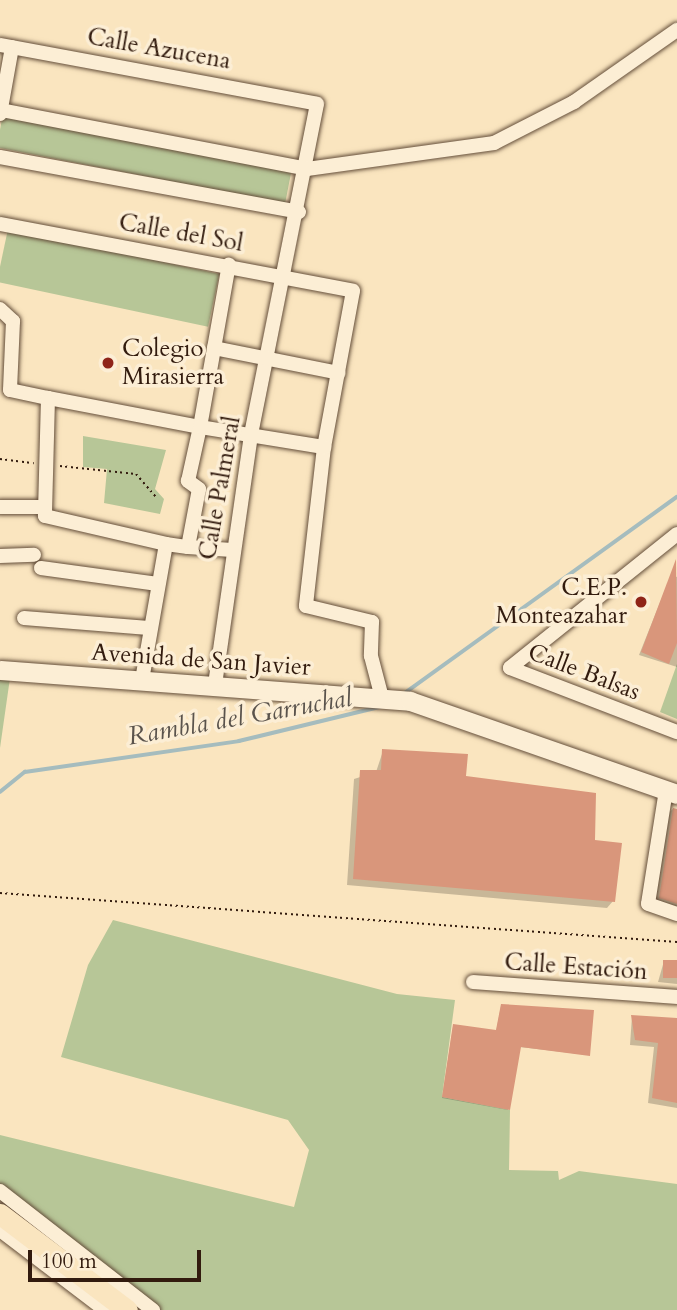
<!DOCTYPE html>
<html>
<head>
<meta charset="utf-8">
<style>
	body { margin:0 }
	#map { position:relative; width:677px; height:1310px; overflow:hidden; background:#fae5bf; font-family:Cardo,serif }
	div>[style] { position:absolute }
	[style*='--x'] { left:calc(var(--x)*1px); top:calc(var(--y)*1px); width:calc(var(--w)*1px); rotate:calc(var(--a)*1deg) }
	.green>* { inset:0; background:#b7c697; transform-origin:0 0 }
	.shadow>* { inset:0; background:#0003 }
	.stream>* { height:3.5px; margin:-1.75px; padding:0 1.75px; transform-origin:1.75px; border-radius:1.75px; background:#a5bcbe }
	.building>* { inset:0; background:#d9967b; transform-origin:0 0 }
	.path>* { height:2px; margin-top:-1px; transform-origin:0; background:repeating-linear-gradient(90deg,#321b0e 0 2px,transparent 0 5.5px) }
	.roads { filter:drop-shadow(0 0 2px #644e3a) drop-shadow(0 0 2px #644e3a) }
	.street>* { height:14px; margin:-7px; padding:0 7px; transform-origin:7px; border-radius:7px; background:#fceed5 }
	.secondary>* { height:19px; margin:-9.5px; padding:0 9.5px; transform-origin:9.5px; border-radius:9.5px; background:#fceed5 }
	.primary>* { height:21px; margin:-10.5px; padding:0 10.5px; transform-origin:10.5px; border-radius:10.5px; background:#fae5bf }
	.dots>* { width:19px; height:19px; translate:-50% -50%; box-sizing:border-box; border:4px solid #fceed5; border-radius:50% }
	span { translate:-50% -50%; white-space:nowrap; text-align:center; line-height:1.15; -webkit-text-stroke:7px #fceed5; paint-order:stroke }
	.street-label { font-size:24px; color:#321b0e }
	.poi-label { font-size:24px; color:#321b0e }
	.left { translate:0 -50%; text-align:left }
	.right { translate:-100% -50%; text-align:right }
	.water-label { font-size:26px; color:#5a534c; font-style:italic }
	.scale { position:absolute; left:28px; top:1250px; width:173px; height:32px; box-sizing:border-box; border:4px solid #321b0e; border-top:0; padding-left:9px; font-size:21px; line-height:24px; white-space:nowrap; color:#321b0e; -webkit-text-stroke:5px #fceed5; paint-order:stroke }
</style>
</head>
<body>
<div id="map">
	<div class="green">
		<div style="left:3px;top:114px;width:294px;height:34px;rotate:11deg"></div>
		<div style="left:8px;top:229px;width:216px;height:54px;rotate:12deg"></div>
		<div style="clip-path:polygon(83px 436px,166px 450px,155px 489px,164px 499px,160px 514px,104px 503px,107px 469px,83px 467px)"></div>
		<div style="clip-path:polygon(677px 664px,677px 719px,660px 712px)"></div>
		<div style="clip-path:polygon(0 670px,11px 671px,0 748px)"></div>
		<div style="clip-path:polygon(113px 920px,397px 994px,455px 1000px,442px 1097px,510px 1110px,509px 1170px,558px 1171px,559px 1180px,579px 1171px,677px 1184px,677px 1310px,153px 1310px,0 1188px,0 1135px,294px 1207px,309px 1150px,288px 1120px,61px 1057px,88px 965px)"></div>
	</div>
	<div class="shadow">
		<div style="clip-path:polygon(671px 575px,677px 577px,677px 667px,639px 655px)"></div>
		<div style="clip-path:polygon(383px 751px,594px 841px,613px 901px,607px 908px,347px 885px,354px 779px,376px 772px)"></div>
		<div style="clip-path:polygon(674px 808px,677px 906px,672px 911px,653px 904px,667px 814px)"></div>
		<div style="clip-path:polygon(664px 961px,677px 962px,677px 984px,658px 982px)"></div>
		<div style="clip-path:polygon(501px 1006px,588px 1055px,520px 1047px,508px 1110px,442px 1098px,453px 1027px,496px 1032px)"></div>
		<div style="clip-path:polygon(632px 1016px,677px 1019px,677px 1108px,648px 1103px,654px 1047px,630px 1045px)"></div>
	</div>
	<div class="stream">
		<div style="--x:405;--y:693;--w:335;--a:-35.8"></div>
		<div style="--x:0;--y:792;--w:32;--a:-39"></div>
		<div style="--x:25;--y:772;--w:216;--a:-8.2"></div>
		<div style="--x:239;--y:741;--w:145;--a:-13.6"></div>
	</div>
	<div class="building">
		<div style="clip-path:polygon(676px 559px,677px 643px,669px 664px,641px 652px)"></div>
		<div style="clip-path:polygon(382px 749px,468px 754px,466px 776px,596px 793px,595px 840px,622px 843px,615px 902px,353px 879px,360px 770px,381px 770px)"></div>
		<div style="clip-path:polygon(673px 808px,677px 809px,677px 904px,659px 898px)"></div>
		<div style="left:663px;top:960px;width:14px;height:18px"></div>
		<div style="clip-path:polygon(501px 1004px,594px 1010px,590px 1056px,521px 1047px,510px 1110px,442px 1097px,453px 1024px,496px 1030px)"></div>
		<div style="clip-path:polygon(631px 1015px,677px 1018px,677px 1103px,652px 1098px,658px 1043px,635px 1040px)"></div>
	</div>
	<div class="path">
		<div style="--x:0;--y:459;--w:34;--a:7"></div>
		<div style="--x:60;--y:466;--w:76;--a:6"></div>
		<div style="--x:136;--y:474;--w:30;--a:49"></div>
		<div style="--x:0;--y:893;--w:679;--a:4.14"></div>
	</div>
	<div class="roads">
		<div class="street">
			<div style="--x:0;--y:45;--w:322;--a:10.5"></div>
			<div style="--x:317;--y:104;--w:338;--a:101.3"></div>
			<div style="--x:251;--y:435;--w:253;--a:98.2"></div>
			<div style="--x:1;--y:110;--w:312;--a:10.9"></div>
			<div style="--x:307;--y:169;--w:189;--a:-7.9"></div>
			<div style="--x:494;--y:143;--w:90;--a:-27.1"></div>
			<div style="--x:574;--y:102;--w:126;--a:-35"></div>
			<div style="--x:0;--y:114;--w:68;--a:-79.8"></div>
			<div style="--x:0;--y:157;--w:304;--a:10.4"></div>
			<div style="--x:0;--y:224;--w:359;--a:10.7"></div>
			<div style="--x:353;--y:291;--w:159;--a:100.5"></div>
			<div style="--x:324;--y:447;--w:160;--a:96.5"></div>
			<div style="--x:306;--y:606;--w:68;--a:13.6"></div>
			<div style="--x:372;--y:622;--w:34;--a:92"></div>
			<div style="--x:371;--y:656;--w:43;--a:75.3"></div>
			<div style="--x:0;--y:309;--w:18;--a:43"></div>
			<div style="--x:13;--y:321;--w:69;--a:92.5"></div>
			<div style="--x:10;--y:390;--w:39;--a:12"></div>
			<div style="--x:48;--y:398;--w:118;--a:91.5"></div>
			<div style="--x:45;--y:516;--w:124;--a:13"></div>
			<div style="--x:214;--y:348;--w:127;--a:11.3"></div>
			<div style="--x:48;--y:398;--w:155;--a:10.8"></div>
			<div style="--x:200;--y:427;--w:165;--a:-79.9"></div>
			<div style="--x:0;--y:507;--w:45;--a:0"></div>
			<div style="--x:677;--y:534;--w:214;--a:141.3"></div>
			<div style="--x:510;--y:668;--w:179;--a:21"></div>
			<div style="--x:188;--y:547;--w:44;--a:3.9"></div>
			<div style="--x:0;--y:556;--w:34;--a:-2"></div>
			<div style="--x:41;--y:568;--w:118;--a:7.8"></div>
			<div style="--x:24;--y:618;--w:125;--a:4.6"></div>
			<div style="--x:142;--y:680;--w:138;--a:-80"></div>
			<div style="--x:166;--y:544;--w:22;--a:8"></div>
			<div style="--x:188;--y:547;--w:59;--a:-79.3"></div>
			<div style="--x:199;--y:489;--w:14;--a:-144"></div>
			<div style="--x:188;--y:481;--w:55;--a:-77.5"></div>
			<div style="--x:200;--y:427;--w:126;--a:9.2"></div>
			<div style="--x:666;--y:790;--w:115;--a:99"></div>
			<div style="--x:648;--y:904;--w:31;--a:19"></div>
			<div style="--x:473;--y:982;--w:205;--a:4.2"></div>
			<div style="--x:0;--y:1191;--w:194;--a:37.9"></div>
			<div style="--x:0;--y:1230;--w:132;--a:37.3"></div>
		</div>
		<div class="secondary">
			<div style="--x:0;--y:670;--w:411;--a:4.3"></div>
			<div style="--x:410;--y:701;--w:283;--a:19.2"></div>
		</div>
		<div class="primary">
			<div style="--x:0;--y:1214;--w:159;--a:37.1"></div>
		</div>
	</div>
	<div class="dots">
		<div style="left:108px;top:363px;background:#8f2418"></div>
		<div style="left:641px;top:602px;background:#8f2418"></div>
	</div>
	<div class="street-label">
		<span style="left:159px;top:49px;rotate:10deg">Calle Azucena</span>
		<span style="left:181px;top:233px;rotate:10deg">Calle del Sol</span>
		<span style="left:220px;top:488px;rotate:-80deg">Calle Palmeral</span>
		<span style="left:201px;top:660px;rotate:4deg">Avenida de San Javier</span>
		<span style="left:584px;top:672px;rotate:21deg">Calle Balsas</span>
		<span style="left:576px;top:967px;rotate:4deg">Calle Estación</span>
	</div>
	<div class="poi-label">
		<span class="left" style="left:122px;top:363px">Colegio<br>Mirasierra</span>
		<span class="right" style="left:627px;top:602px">C.E.P.<br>Monteazahar</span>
	</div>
	<div class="water-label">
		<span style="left:240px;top:717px;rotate:-10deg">Rambla del Garruchal</span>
	</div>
	<div class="scale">100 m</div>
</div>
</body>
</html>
